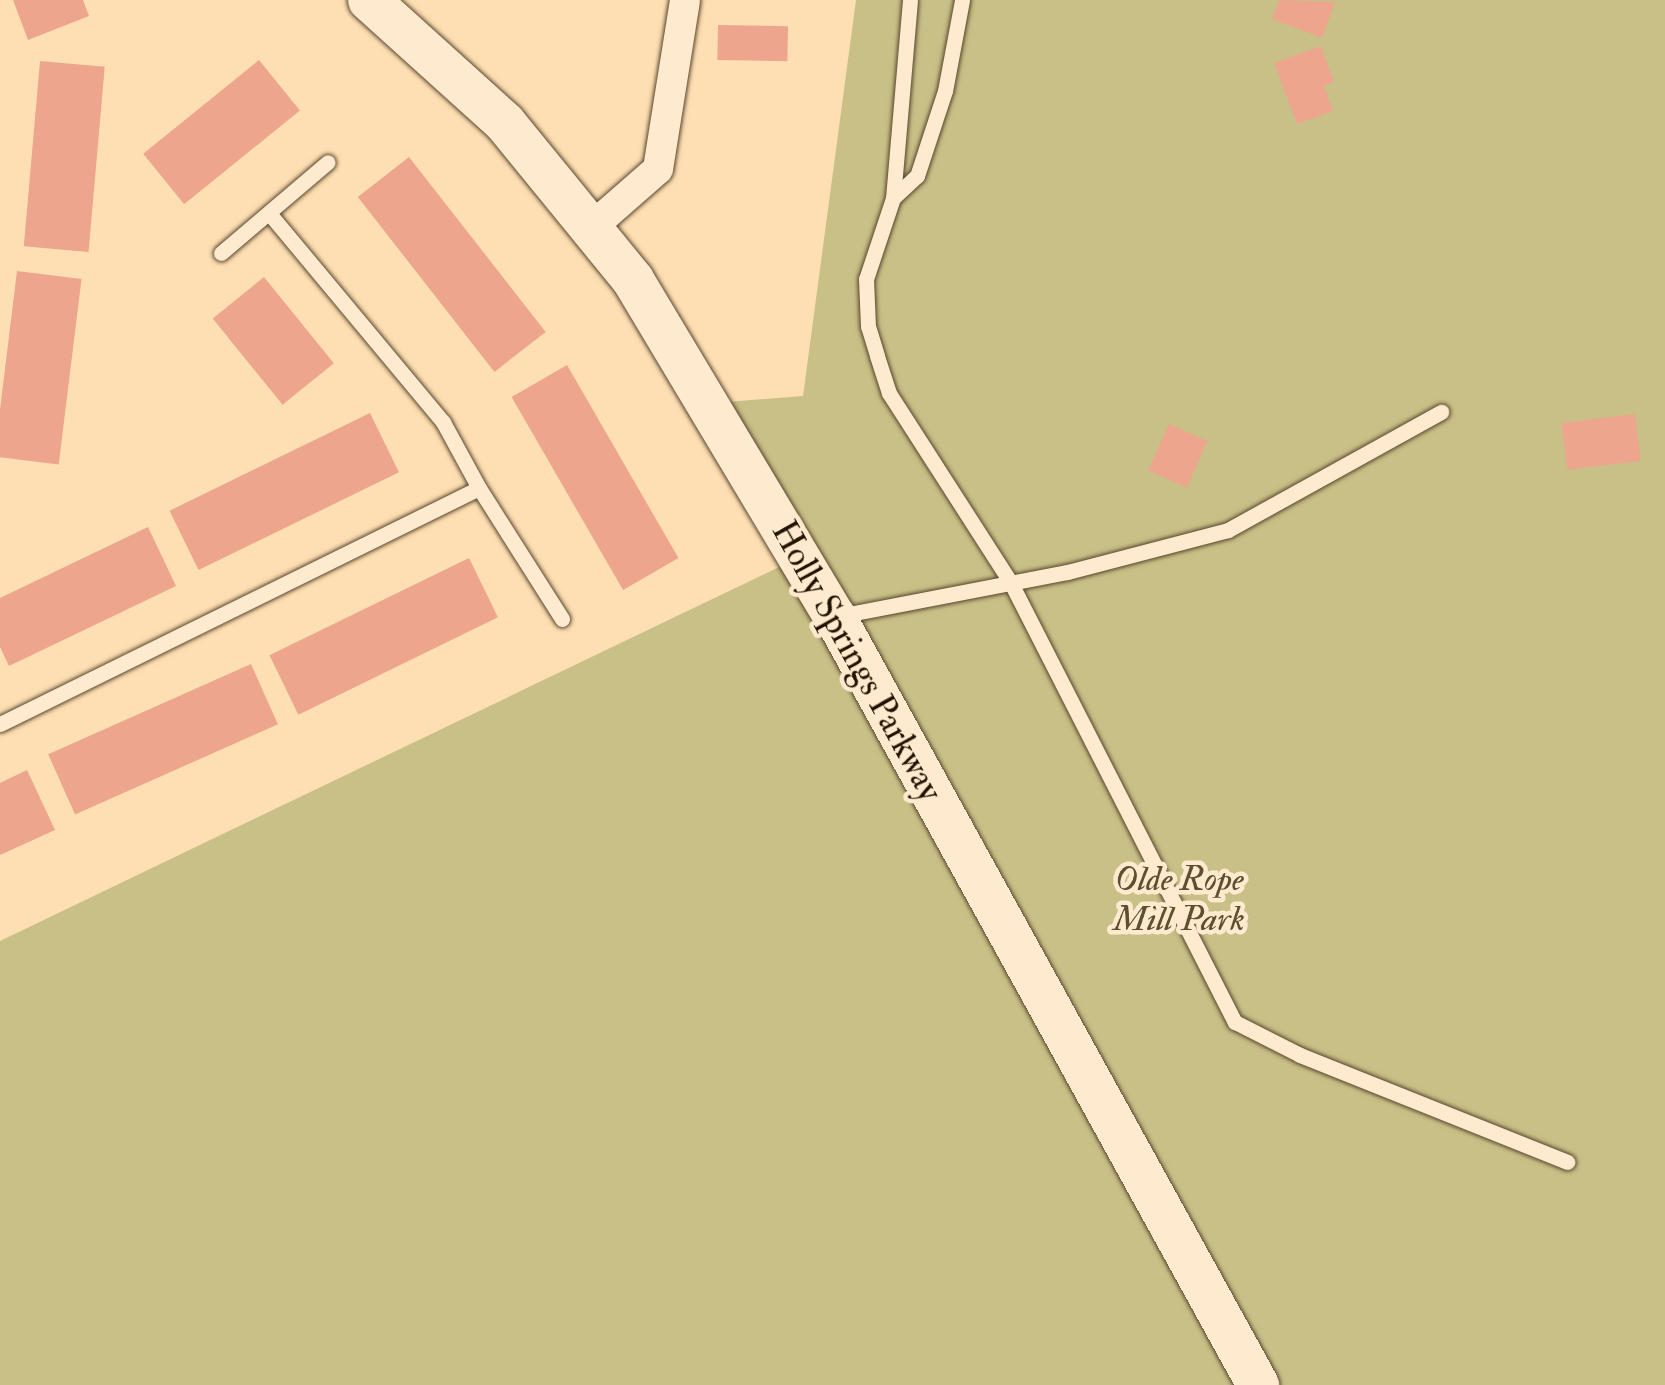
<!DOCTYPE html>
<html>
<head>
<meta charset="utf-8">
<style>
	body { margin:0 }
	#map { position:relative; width:1665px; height:1385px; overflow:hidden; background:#fedfb3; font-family:"IM FELL Double Pica",serif }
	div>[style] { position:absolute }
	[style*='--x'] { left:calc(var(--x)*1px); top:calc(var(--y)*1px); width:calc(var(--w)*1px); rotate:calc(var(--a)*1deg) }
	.green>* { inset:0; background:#c8c087 }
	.building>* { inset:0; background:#eda58d; transform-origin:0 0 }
	.roads { filter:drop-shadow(0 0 2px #59462d) drop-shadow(0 0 2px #59462d) }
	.lane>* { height:15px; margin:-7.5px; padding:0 7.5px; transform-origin:7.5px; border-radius:7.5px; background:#feeace }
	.street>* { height:30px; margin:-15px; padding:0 15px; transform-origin:15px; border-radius:15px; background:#feeace }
	.secondary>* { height:42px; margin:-21px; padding:0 21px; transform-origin:21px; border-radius:21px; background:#feeace }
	span { translate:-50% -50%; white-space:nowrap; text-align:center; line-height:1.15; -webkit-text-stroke:9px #feeace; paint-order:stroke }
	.street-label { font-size:35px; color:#221300 }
	.park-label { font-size:35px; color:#5c502f; font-style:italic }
</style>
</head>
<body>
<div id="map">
	<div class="green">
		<div style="clip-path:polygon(856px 0,1665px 0,1665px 1385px,0 1385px,0 941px,779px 567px,787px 513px,726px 402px,803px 396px)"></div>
	</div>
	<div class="building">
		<div style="clip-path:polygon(13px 0,83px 0,89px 16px,28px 40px)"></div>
		<div style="clip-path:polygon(1279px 0,1335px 2px,1322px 38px,1272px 19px)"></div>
		<div style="left:718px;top:25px;width:70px;height:35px;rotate:1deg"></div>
		<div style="clip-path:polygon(1321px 46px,1334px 82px,1324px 86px,1333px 111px,1297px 124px,1274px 63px)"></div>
		<div style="left:259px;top:60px;width:65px;height:149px;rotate:51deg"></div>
		<div style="left:40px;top:61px;width:65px;height:186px;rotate:5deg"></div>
		<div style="left:409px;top:157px;width:222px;height:65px;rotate:52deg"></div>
		<div style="left:17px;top:271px;width:65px;height:187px;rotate:7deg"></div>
		<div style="left:264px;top:277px;width:111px;height:66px;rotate:51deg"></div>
		<div style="left:567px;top:365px;width:223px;height:64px;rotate:60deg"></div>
		<div style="left:370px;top:413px;width:66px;height:223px;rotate:64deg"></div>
		<div style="left:1635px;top:414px;width:47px;height:74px;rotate:83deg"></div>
		<div style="left:1169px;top:424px;width:42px;height:51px;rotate:24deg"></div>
		<div style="clip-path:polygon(148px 527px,176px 586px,9px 666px,0 647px,0 598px)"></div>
		<div style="left:469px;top:558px;width:66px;height:222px;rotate:64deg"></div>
		<div style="left:251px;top:664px;width:66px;height:222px;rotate:66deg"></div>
		<div style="clip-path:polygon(27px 770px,55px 830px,0 855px,0 783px)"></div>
	</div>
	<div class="roads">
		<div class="lane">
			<div style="--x:910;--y:0;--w:199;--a:94.9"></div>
			<div style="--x:893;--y:198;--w:85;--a:108.4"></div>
			<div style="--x:866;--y:279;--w:47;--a:87.6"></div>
			<div style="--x:868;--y:326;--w:31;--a:73"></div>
			<div style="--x:877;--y:356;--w:39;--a:72"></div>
			<div style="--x:889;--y:393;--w:226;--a:57.3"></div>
			<div style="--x:1011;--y:583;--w:493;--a:63"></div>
			<div style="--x:1235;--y:1022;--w:73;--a:26.9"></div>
			<div style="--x:1300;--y:1055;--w:288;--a:21.8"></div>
			<div style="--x:893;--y:198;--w:33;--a:-43"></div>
			<div style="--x:917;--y:176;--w:89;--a:-71.8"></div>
			<div style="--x:945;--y:91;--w:93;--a:-79.4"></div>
			<div style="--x:221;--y:253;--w:140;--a:-40.4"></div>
			<div style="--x:479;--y:488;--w:155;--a:57.6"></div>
			<div style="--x:839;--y:616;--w:232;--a:-10.9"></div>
			<div style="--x:1067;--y:572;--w:166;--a:-14.6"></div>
			<div style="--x:1228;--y:530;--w:244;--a:-29"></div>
			<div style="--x:0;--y:724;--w:534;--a:-26.23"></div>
			<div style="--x:479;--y:488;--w:75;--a:-118.6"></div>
			<div style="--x:443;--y:422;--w:271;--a:-129.8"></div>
		</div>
		<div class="street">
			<div style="--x:593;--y:226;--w:86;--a:-41.2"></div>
			<div style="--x:658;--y:169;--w:171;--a:-80.9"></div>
		</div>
		<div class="secondary">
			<div style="--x:369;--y:0;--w:183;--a:42.1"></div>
			<div style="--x:505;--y:123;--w:203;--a:50.8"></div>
			<div style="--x:633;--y:280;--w:393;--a:59.1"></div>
			<div style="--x:835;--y:617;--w:877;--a:61.15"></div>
		</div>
	</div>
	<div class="street-label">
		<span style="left:857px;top:661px;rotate:61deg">Holly Springs Parkway</span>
	</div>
	<div class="park-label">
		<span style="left:1179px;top:899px">Olde Rope<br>Mill Park</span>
	</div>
</div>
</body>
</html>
